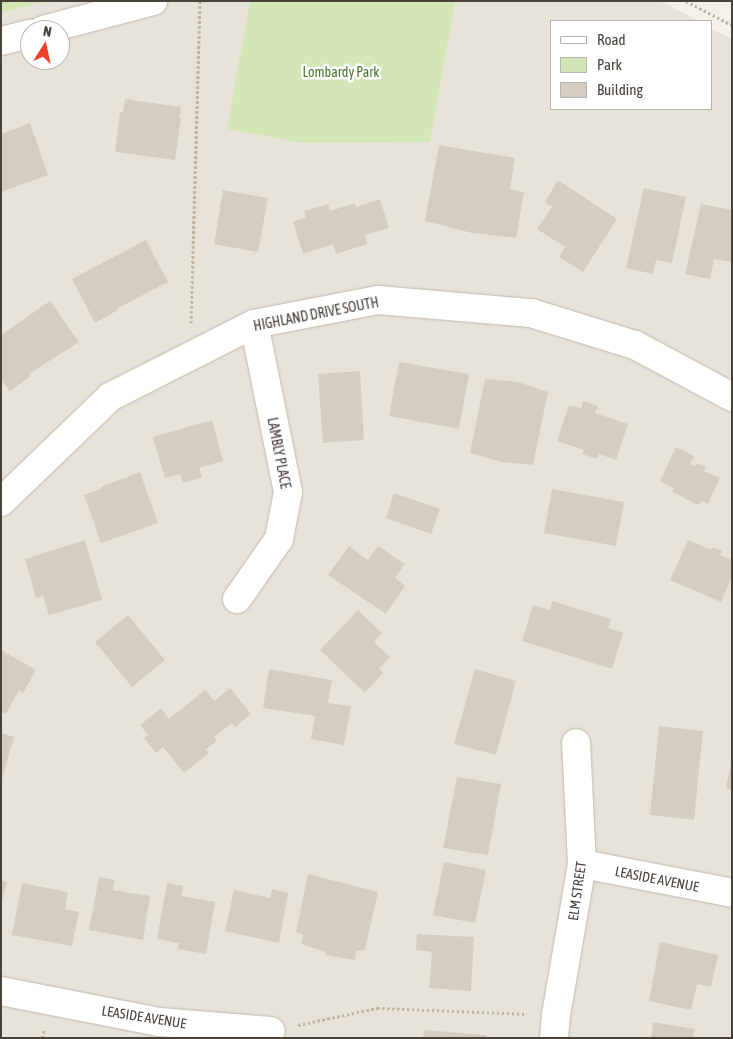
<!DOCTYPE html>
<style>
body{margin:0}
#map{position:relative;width:733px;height:1039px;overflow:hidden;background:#f4f1eb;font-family:"Asap Condensed",sans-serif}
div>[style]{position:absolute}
.residential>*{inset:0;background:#e8e3d9}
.green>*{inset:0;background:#d2e6b6}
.building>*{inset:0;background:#d5cdc1}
.path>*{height:3px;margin-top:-1.5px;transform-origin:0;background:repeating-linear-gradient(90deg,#c0b4a0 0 2.5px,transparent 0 5px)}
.roads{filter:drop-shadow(0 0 1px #bfb8ad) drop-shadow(0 0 1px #bfb8ad)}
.minor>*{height:28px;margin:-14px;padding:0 14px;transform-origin:14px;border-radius:14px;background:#fff}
span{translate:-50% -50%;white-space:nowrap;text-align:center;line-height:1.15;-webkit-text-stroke:5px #fff;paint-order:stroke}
.park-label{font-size:14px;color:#4c772f}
.street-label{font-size:14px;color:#484239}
.frame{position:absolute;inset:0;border:2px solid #484239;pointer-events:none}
.legend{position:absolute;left:550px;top:20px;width:162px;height:90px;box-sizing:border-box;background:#fff;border:1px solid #b6b3b0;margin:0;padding:6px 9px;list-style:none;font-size:15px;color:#484239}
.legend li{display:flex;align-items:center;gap:10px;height:25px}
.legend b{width:25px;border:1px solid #b6b3b0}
.north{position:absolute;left:20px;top:20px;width:50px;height:50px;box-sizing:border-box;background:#fff;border:1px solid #b6b3b0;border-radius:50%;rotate:10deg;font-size:14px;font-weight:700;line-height:20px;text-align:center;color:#484239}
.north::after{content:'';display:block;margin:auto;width:18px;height:22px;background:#ed4129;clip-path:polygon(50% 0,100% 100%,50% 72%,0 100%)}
</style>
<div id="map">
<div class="residential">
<div style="clip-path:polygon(evenodd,41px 1px,661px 1px,698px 21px,552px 21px,552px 109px,712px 109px,712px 29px,732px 39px,732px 1038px,1px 1038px,1px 12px,41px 1px,30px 30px,60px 30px,60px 60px,30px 60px,30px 30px)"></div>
</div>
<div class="green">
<div style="clip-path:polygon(1px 1px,44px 1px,1px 13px)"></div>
<div style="clip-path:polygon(250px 1px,455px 1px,430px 142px,303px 143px,227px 129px)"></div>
</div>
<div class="building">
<div style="clip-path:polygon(125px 99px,181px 107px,179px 118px,181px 118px,175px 160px,115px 152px,120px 112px,123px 113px)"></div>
<div style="clip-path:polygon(30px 123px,48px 175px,1px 192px,1px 134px)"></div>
<div style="clip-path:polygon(439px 145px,515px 158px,510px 189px,524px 192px,516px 238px,472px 233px,425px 221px)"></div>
<div style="clip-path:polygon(558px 180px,617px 219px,583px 272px,559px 257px,565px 247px,537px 229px,552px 207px,545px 202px)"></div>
<div style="clip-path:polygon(644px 188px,686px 197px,672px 263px,656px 260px,653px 274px,626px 268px)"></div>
<div style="clip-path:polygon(223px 190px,268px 198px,258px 252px,214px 244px)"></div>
<div style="clip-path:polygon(380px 199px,389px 228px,365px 235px,367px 244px,336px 254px,333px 244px,303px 254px,293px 222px,306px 217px,304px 211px,328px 204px,330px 211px,355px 203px,356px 207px)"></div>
<div style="clip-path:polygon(701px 204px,732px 210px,732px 262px,714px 259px,710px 279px,685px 274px)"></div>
<div style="clip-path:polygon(146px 240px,168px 282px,118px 308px,118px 310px,95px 323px,72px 279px)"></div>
<div style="clip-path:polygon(50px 301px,79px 342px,29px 374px,31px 376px,10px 391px,1px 380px,1px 335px)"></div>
<div style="clip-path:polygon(399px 362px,469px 374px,459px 429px,389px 416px)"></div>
<div style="clip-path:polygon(360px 371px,364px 440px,323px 443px,318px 374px)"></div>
<div style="clip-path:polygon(485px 379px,518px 382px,548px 392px,533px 465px,502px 462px,470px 453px)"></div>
<div style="clip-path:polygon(583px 401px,598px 406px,595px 413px,628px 424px,616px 460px,599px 454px,597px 459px,582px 454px,584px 450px,557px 441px,569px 405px,581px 408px)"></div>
<div style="clip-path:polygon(212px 420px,223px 461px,199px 468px,202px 477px,183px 483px,180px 474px,165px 478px,153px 437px)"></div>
<div style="clip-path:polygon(676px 447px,694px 456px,690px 464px,695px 466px,697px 463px,706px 467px,704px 471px,720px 478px,708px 504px,701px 501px,698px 505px,672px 492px,674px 488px,660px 481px)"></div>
<div style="clip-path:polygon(140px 472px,158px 523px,101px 543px,84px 495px,101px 489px,101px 487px)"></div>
<div style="clip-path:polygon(552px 489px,624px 502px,616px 546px,544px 533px)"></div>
<div style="clip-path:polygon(394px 493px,440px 509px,431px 534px,386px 518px)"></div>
<div style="clip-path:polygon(85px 540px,102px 600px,49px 615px,43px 596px,36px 598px,25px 559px)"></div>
<div style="clip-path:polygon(688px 540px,711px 550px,712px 547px,722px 551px,720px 555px,732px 560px,732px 577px,721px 602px,670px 580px)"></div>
<div style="clip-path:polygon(349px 546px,368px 560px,378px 546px,405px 564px,395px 578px,405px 586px,386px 614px,328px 575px)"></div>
<div style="clip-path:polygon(552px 601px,611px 619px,608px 628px,623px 633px,612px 669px,522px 641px,533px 605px,550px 610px)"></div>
<div style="clip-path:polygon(358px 610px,382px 633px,374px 642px,390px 657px,379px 669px,383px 673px,365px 693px,320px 650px)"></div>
<div style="clip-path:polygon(128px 615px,165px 660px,132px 687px,95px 642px)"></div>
<div style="clip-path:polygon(1px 650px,36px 670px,23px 693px,19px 690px,6px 714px,1px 712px)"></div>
<div style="clip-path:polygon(269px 669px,332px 680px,328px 703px,351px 706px,344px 745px,311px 739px,315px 716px,263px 708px)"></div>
<div style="clip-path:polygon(475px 669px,516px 681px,496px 755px,454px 744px)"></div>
<div style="clip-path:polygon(230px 688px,251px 714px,235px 727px,232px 723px,214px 737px,217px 741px,206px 749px,209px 753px,184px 773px,163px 747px,156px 753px,144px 738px,148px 735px,140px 725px,161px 708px,169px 719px,205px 690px,214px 701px)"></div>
<div style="clip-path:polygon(659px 726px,703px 731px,694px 820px,650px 815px)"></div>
<div style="clip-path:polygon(1px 733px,14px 737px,2px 779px,1px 779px)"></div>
<div style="clip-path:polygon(731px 763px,732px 764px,732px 790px,726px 788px)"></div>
<div style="clip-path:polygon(457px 777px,501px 784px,488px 855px,443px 848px)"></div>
<div style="clip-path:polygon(444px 862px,486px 870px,475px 923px,433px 915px)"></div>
<div style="clip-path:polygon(308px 874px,378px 892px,365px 950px,356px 951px,355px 960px,325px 955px,326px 952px,301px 944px,303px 935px,296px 932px)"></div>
<div style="clip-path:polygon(99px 877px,115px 880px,113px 890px,150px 896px,143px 940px,89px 930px)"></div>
<div style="clip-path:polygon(1px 880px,7px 882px,2px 901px,1px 901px)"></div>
<div style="clip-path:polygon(22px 883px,68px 892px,65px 909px,79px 912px,72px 946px,12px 935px)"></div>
<div style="clip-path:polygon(167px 883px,183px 886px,181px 896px,215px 902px,206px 954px,178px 949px,179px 943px,157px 939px)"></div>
<div style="clip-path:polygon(272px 889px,288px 893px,279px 943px,225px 931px,234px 890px,270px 898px)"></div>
<div style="clip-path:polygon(417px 934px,474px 937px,471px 991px,429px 988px,432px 952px,416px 950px)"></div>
<div style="clip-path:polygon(660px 942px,718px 955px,711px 987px,697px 984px,691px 1010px,649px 1001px)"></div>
<div style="clip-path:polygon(653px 1022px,695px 1029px,693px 1038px,651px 1038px)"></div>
<div style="clip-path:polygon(424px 1030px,486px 1035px,486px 1038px,423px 1038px)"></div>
</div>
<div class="path">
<div style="left:686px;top:1px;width:52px;rotate:27.6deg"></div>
<div style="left:191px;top:323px;width:322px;rotate:-88.4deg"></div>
<div style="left:298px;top:1025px;width:81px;rotate:-12.1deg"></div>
<div style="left:377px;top:1008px;width:150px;rotate:2.3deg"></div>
<div style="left:42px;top:1038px;width:9px;rotate:-77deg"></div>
</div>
<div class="roads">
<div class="minor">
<div style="left:43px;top:30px;width:114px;rotate:-14.8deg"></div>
<div style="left:1px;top:41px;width:30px;rotate:-14deg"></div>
<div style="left:1px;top:502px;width:151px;rotate:-43.9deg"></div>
<div style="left:110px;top:397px;width:161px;rotate:-26.9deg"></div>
<div style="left:254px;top:324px;width:126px;rotate:-11deg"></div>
<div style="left:378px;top:300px;width:154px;rotate:4.9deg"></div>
<div style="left:531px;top:313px;width:109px;rotate:17.1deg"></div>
<div style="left:635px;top:345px;width:110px;rotate:28.2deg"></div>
<div style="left:237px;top:599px;width:73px;rotate:-55deg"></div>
<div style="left:279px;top:539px;width:48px;rotate:-79.2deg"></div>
<div style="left:288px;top:492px;width:171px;rotate:-101.4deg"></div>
<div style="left:582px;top:864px;width:153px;rotate:10.9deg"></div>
<div style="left:1px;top:991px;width:161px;rotate:11.1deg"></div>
<div style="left:159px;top:1022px;width:112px;rotate:4.6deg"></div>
<div style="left:554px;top:1038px;width:23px;rotate:-85deg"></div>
<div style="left:556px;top:1015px;width:153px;rotate:-80.2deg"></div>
<div style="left:582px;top:864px;width:121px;rotate:-92.8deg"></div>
</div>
</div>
<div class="park-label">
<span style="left:341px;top:72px">Lombardy Park</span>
</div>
<div class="street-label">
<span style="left:316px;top:314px;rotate:-11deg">HIGHLAND DRIVE SOUTH</span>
<span style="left:279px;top:453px;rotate:79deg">LAMBLY PLACE</span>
<span style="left:657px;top:879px;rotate:11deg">LEASIDE AVENUE</span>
<span style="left:577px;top:891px;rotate:-82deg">ELM STREET</span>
<span style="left:144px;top:1017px;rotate:9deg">LEASIDE AVENUE</span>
</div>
<div class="frame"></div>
<ul class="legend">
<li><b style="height:6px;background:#fff"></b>Road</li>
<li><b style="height:14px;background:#d2e6b6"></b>Park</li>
<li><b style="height:14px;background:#d5cdc1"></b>Building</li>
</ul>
<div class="north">N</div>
</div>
